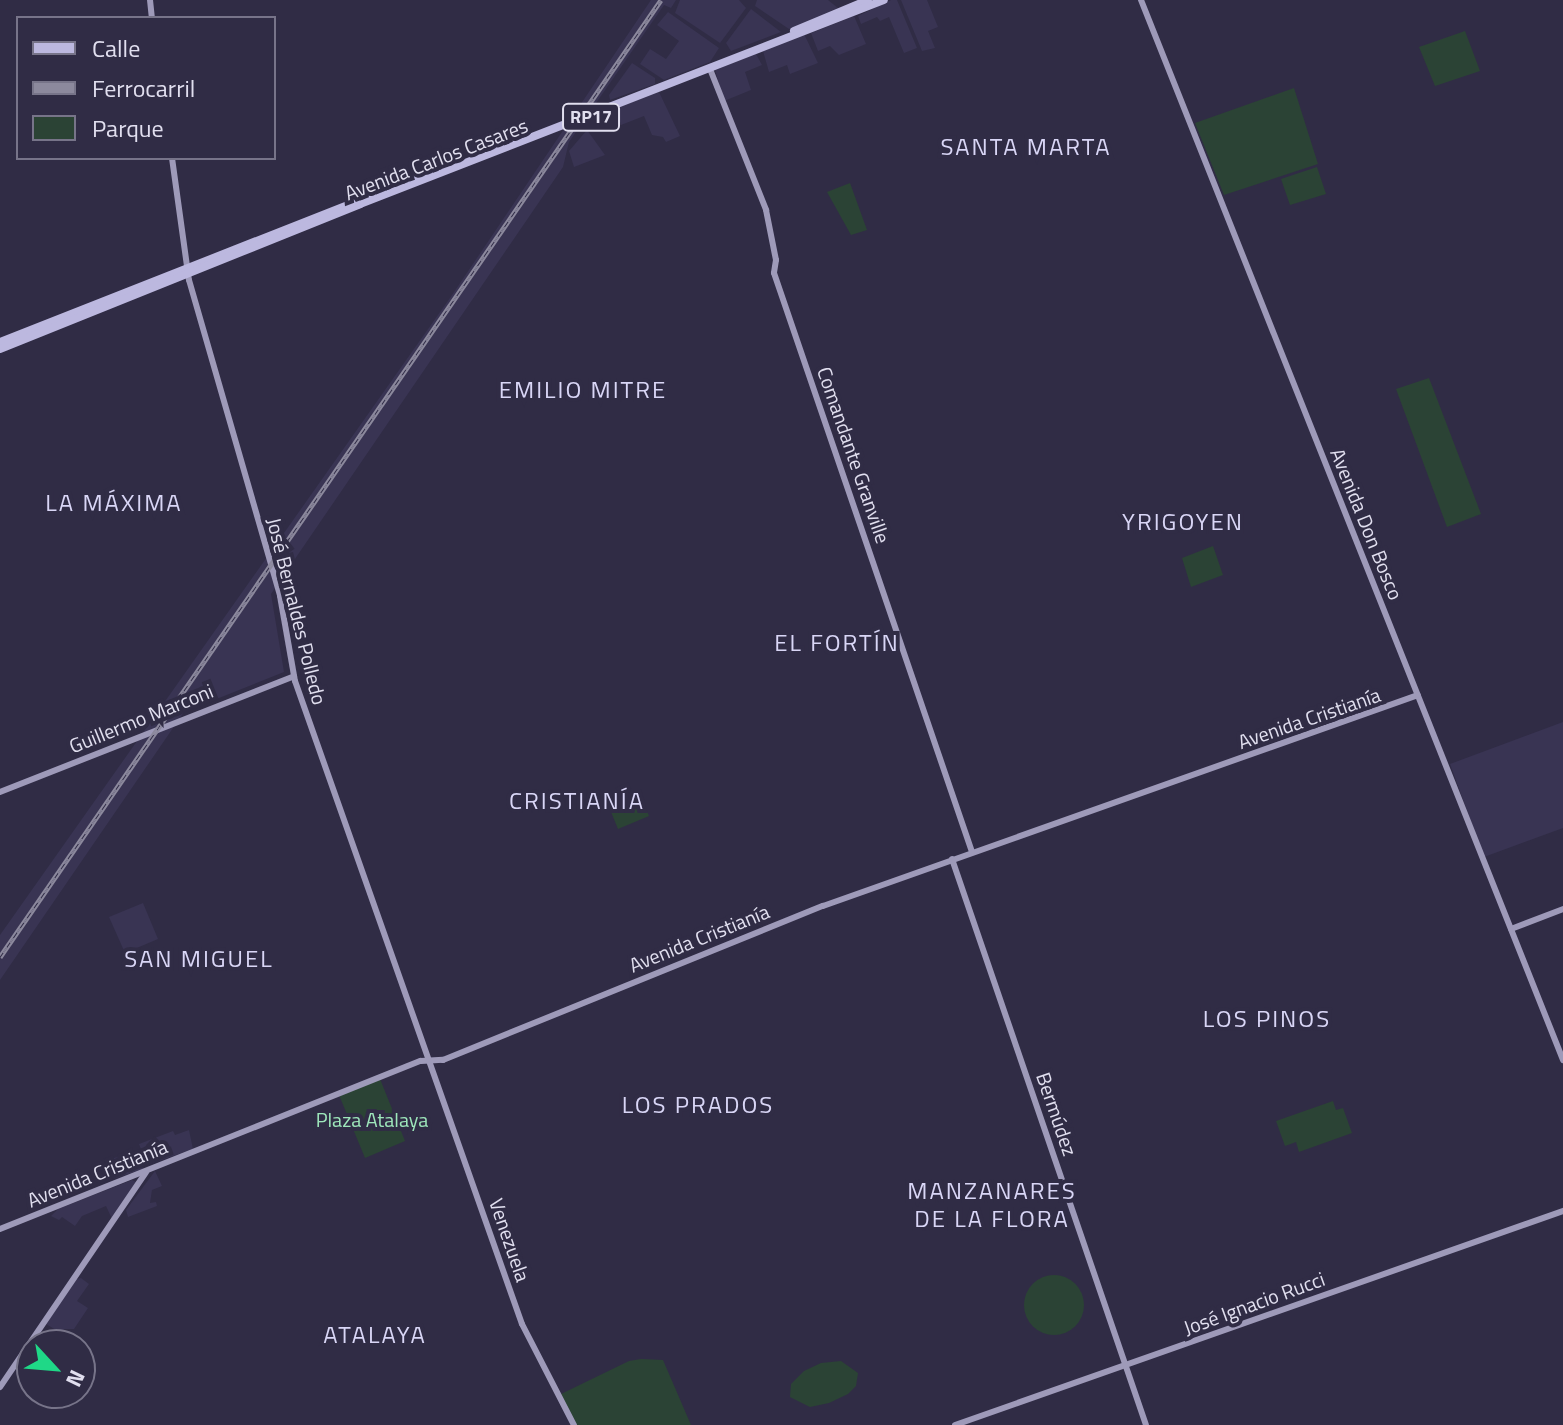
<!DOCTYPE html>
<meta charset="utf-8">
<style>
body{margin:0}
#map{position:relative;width:1563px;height:1425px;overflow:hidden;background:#302c45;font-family:"Titillium Web",sans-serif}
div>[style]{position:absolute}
.built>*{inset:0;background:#393453}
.green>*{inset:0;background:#2b4335}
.round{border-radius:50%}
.secondary>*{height:6px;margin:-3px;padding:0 3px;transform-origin:3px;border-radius:3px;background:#9e9ab9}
.primary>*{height:8px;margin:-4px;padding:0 4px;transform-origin:4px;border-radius:4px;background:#bcb8df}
.rail>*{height:5px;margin-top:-2.5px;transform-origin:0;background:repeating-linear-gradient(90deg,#302c45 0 6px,#8c899d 0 12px);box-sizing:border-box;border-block:2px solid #8c899d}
span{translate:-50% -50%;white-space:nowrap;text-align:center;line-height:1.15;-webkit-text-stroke:8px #302c45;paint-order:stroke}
.shield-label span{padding:2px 6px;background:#302c45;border:2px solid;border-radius:6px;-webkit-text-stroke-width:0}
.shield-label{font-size:18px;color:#e1dfef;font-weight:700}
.street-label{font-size:20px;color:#e1dfef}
.park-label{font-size:20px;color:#9ee7bb}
.quarter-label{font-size:24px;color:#d9d6f6;letter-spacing:2px}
.legend{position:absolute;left:16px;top:16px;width:260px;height:144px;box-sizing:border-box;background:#302c45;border:2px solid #777489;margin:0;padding:10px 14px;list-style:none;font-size:24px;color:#e1dfef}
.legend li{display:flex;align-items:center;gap:16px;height:40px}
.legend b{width:40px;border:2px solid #777489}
.north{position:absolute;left:16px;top:1329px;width:80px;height:80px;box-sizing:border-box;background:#302c45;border:2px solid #777489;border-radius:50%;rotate:116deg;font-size:22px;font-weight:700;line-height:32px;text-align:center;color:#e1dfef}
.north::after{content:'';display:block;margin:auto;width:28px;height:36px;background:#1fd887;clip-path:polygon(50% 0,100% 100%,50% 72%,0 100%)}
</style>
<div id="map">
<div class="built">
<div style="clip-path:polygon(651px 0,676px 0,671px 8px,664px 5px,569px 142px,563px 167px,271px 594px,284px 672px,184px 712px,0 980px,0 935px,450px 298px)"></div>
<div style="clip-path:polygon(680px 0,739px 0,746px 8px,720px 43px,675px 13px)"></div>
<div style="clip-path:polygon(757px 0,828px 0,838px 8px,789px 29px,755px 6px)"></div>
<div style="clip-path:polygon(891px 0,897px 0,917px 48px,904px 53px,889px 17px,880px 21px,877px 17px,861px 24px,858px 16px)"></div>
<div style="clip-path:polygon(901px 0,927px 0,938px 27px,928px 31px,935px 48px,922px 51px)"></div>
<div style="clip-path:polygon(751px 9px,781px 32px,731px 51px,726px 43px)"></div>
<div style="clip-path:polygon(668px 12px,719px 48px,710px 62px,664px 80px,640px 64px,650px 49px,666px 59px,679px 41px,657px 25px)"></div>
<div style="clip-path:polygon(854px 16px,866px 44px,839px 55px,830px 46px,818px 51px,811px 33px)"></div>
<div style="clip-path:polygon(804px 34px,818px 63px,790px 74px,787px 65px,769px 72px,763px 51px)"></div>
<div style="clip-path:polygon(756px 54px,762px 65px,745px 72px,751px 90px,724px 101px,715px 70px)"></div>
<div style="clip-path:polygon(632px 63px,655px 78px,655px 84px,610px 100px,609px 95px)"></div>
<div style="clip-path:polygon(659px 92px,680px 136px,666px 142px,663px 137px,652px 135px,644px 116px,621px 125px,616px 108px)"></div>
<div style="clip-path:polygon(587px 130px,605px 155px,574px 167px,569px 151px)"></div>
<div style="clip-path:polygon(1563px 722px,1563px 828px,1484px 857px,1450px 764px)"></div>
<div style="clip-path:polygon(143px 903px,158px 939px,125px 953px,109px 917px)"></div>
<div style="clip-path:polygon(189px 1130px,193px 1149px,147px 1165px,139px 1144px,173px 1131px,175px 1135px)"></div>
<div style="clip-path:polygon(138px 1152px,143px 1169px,101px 1183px,98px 1177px,109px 1172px,110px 1159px)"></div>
<div style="clip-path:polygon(155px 1171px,162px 1186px,152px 1190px,150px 1203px,156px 1202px,157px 1206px,128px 1217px,126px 1210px)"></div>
<div style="clip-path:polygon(132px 1180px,136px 1182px,112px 1219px,106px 1206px,82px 1216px,75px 1226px,62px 1217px,59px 1220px,51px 1216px,58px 1209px)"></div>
<div style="clip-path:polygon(81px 1278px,89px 1284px,77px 1301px,88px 1308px,74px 1329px,64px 1329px,61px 1333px,46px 1324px,76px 1279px)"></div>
</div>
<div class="green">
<div style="clip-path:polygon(1465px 31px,1480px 71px,1435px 86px,1419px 47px)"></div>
<div style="clip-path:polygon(1294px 88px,1318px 164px,1224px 195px,1195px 123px)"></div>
<div style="clip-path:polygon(1317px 167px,1326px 194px,1290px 205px,1281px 179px)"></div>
<div style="clip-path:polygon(850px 183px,867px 230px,851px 235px,827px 192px)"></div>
<div style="clip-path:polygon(1429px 378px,1481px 514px,1447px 527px,1396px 389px)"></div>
<div style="clip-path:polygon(1213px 546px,1223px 575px,1191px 587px,1182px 558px)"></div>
<div style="clip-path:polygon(640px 794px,649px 816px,618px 829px,609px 807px)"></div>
<div style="clip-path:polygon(380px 1079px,405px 1141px,365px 1158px,339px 1095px)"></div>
<div style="clip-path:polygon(1333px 1101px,1336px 1110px,1343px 1108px,1352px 1133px,1299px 1152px,1296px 1142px,1285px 1146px,1276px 1121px)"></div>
<div class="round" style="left:1024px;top:1275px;width:60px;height:60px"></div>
<div style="clip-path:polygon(641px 1359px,663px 1360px,691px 1425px,577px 1425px,561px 1394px,629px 1361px)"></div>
<div style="clip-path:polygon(841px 1361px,858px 1373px,856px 1386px,848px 1394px,829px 1403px,810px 1407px,790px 1397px,791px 1384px,804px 1371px,821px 1363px)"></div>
</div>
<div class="secondary">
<div style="left:150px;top:0;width:18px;rotate:84deg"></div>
<div style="left:1141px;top:0;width:1141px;rotate:68.29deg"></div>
<div style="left:710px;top:69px;width:152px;rotate:68.3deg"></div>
<div style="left:766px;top:210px;width:51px;rotate:78.7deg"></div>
<div style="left:776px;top:260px;width:13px;rotate:99deg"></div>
<div style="left:774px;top:273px;width:612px;rotate:71.12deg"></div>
<div style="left:172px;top:158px;width:123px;rotate:82.1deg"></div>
<div style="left:189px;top:280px;width:329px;rotate:73.9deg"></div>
<div style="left:280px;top:596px;width:86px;rotate:80deg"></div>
<div style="left:295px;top:681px;width:682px;rotate:70.56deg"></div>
<div style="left:522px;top:1324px;width:114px;rotate:62.8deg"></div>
<div style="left:0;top:792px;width:316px;rotate:-21.5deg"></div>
<div style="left:952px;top:859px;width:598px;rotate:71.08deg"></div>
<div style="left:1511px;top:929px;width:56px;rotate:-21deg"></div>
<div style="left:0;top:1229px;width:453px;rotate:-21.8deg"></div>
<div style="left:421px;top:1061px;width:22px;rotate:-3deg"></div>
<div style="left:443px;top:1060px;width:410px;rotate:-22.1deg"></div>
<div style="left:823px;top:906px;width:631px;rotate:-19.53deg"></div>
<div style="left:0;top:1387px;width:260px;rotate:-55.8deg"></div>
<div style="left:955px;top:1425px;width:645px;rotate:-19.39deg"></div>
</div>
<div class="primary">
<div style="left:794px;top:31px;width:80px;rotate:-22.7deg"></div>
<div style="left:0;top:342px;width:483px;rotate:-21.5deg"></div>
<div style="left:0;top:349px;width:388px;rotate:-21.9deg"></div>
<div style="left:360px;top:204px;width:562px;rotate:-21.27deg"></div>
</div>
<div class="rail">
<div style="left:0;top:957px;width:1163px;rotate:-55.37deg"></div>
</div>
<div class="shield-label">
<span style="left:591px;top:117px">RP17</span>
</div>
<div class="street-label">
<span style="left:436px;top:159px;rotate:-21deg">Avenida Carlos Casares</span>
<span style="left:854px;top:455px;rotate:71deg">Comandante Granville</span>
<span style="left:1367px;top:524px;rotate:68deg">Avenida Don Bosco</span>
<span style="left:297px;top:611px;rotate:76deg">José Bernaldes Polledo</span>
<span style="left:141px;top:718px;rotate:-22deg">Guillermo Marconi</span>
<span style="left:1309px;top:718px;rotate:-19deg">Avenida Cristianía</span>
<span style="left:699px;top:938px;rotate:-22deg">Avenida Cristianía</span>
<span style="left:1057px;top:1114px;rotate:71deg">Bermúdez</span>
<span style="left:97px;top:1173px;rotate:-22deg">Avenida Cristianía</span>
<span style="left:510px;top:1240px;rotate:71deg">Venezuela</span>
<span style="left:1254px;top:1303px;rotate:-20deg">José Ignacio Rucci</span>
</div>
<div class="park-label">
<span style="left:372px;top:1119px">Plaza Atalaya</span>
</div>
<div class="quarter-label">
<span style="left:1026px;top:147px">SANTA MARTA</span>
<span style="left:583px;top:390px">EMILIO MITRE</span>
<span style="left:114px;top:503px">LA MÁXIMA</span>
<span style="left:1183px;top:522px">YRIGOYEN</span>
<span style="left:837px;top:643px">EL FORTÍN</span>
<span style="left:577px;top:801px">CRISTIANÍA</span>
<span style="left:199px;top:959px">SAN MIGUEL</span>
<span style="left:1267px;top:1019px">LOS PINOS</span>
<span style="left:698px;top:1105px">LOS PRADOS</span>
<span style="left:992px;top:1205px">MANZANARES<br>DE LA FLORA</span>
<span style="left:375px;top:1335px">ATALAYA</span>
</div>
<ul class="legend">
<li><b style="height:10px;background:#bcb8df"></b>Calle</li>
<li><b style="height:10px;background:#8c899d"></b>Ferrocarril</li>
<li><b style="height:22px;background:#2b4335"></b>Parque</li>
</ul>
<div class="north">N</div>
</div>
